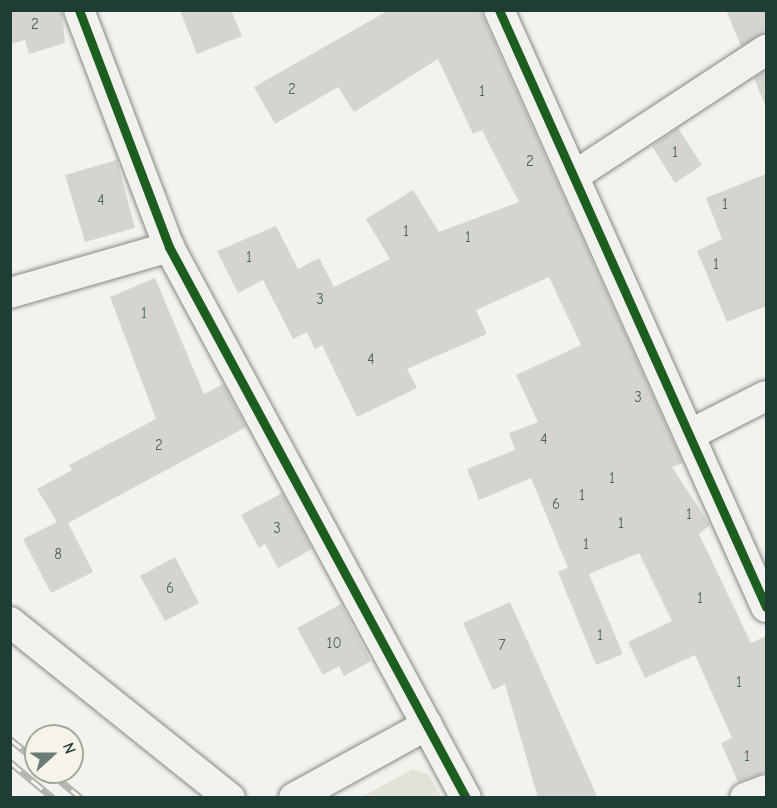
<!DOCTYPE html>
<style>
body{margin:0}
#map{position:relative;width:777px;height:808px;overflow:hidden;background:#f4f2ec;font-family:"Comic Neue",sans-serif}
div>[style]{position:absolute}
.green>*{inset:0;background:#e2e2d9}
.building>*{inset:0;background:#d5d5d0}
.roads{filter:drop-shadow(0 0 2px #848985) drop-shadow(0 0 2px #848985)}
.street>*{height:30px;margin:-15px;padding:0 15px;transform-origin:15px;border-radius:15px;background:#f2f1ed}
.rail>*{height:7px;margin-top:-3.5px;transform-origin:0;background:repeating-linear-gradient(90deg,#f7f3e8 0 14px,#b0b2ae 0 28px);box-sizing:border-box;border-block:2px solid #b0b2ae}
.cycleway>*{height:9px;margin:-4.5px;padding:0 4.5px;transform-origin:4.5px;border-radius:4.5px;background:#1b5e20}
span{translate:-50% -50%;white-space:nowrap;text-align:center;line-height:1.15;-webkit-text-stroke:5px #f7f3e8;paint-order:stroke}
.number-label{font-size:15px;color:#4c635b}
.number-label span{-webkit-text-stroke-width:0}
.frame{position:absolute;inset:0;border:12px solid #1f3d34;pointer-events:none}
.north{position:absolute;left:24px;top:724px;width:60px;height:60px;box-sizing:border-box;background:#f7f3e8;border:2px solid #a1aaa0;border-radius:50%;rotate:69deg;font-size:16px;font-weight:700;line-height:24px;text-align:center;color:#1f3d34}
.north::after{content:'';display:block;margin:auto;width:21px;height:27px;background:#6a7c74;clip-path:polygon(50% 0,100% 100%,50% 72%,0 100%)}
</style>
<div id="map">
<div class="green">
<div style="clip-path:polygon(413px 769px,429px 775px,441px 797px,362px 797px)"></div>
</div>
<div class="building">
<div style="clip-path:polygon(10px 10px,62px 10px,65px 43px,29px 54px,25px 40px,10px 44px)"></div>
<div style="clip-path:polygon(180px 10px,231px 10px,242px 36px,197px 54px)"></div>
<div style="clip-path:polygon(389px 10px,480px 10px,483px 17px,683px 463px,672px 467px,710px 525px,699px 534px,751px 643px,766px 636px,766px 772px,738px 782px,721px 743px,732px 738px,695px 655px,645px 678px,628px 642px,672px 621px,639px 553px,589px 574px,623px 654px,596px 665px,558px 572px,568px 568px,531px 478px,479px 500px,467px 469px,515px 450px,509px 433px,538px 422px,516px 375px,581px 345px,549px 277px,476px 310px,487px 334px,407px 369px,417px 388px,357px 417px,322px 345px,315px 349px,307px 332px,293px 339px,263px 280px,238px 293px,217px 251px,276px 226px,298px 269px,319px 258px,334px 287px,390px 259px,366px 219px,413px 190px,439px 232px,519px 202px,482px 130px,473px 134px,438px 59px,354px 112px,338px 87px,275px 124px,254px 87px)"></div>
<div style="clip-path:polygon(726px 10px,766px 10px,766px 33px,741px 46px)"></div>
<div style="clip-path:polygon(766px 70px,766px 107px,754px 78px)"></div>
<div style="clip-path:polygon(678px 128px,702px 165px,675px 183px,652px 146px)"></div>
<div style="clip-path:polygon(117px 160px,135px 228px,85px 242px,65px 175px)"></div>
<div style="clip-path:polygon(766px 174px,766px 306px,727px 322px,697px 251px,722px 239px,706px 198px)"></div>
<div style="clip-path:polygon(155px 278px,204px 394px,223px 384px,246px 427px,68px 523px,93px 572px,51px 593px,23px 539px,57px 522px,37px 489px,72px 470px,69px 465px,156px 419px,110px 297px)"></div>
<div style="clip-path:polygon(282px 493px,312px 549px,278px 568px,265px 544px,259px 548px,241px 515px)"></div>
<div style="clip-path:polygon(175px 557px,199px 603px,165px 621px,140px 576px)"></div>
<div style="clip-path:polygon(510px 602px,598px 798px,538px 798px,505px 684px,493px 690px,463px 623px)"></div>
<div style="clip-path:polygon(341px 604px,371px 661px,344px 676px,339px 666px,323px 675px,297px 628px)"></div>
</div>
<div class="roads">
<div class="street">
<div style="left:79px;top:10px;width:254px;rotate:69.2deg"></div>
<div style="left:169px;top:247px;width:626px;rotate:61.67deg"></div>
<div style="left:499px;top:10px;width:654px;rotate:65.9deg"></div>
<div style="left:574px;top:176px;width:230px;rotate:-33.3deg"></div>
<div style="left:10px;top:293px;width:166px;rotate:-16.1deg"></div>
<div style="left:691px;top:434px;width:84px;rotate:-26.9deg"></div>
<div style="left:10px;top:622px;width:282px;rotate:38.7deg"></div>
<div style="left:294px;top:798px;width:152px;rotate:-28.8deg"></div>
<div style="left:745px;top:798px;width:22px;rotate:-21deg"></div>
</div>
</div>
<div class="rail">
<div style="left:10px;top:739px;width:33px;rotate:39deg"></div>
<div style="left:10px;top:762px;width:56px;rotate:39.9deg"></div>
<div style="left:50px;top:772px;width:40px;rotate:40deg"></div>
</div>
<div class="cycleway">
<div style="left:79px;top:10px;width:254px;rotate:69.2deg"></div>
<div style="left:169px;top:247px;width:626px;rotate:61.67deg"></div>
<div style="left:499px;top:10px;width:654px;rotate:65.9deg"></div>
</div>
<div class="number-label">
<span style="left:35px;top:25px">2</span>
<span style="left:292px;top:90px">2</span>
<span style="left:482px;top:92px">1</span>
<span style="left:675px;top:153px">1</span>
<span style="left:530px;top:162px">2</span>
<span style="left:101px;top:201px">4</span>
<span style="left:725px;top:205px">1</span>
<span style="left:406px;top:232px">1</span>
<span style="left:468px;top:238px">1</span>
<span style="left:249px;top:258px">1</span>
<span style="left:716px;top:265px">1</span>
<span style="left:320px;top:300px">3</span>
<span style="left:144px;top:314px">1</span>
<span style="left:371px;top:360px">4</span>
<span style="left:638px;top:398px">3</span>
<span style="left:544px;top:440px">4</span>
<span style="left:159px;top:446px">2</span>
<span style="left:612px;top:479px">1</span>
<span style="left:582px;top:496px">1</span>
<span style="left:556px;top:505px">6</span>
<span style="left:689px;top:515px">1</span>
<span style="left:621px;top:524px">1</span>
<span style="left:277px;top:529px">3</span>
<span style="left:586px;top:545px">1</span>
<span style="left:58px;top:555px">8</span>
<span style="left:170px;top:589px">6</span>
<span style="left:700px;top:599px">1</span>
<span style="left:600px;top:636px">1</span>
<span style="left:334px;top:644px">10</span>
<span style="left:502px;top:646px">7</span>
<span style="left:739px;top:683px">1</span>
<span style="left:747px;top:757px">1</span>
</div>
<div class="frame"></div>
<div class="north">N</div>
</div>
